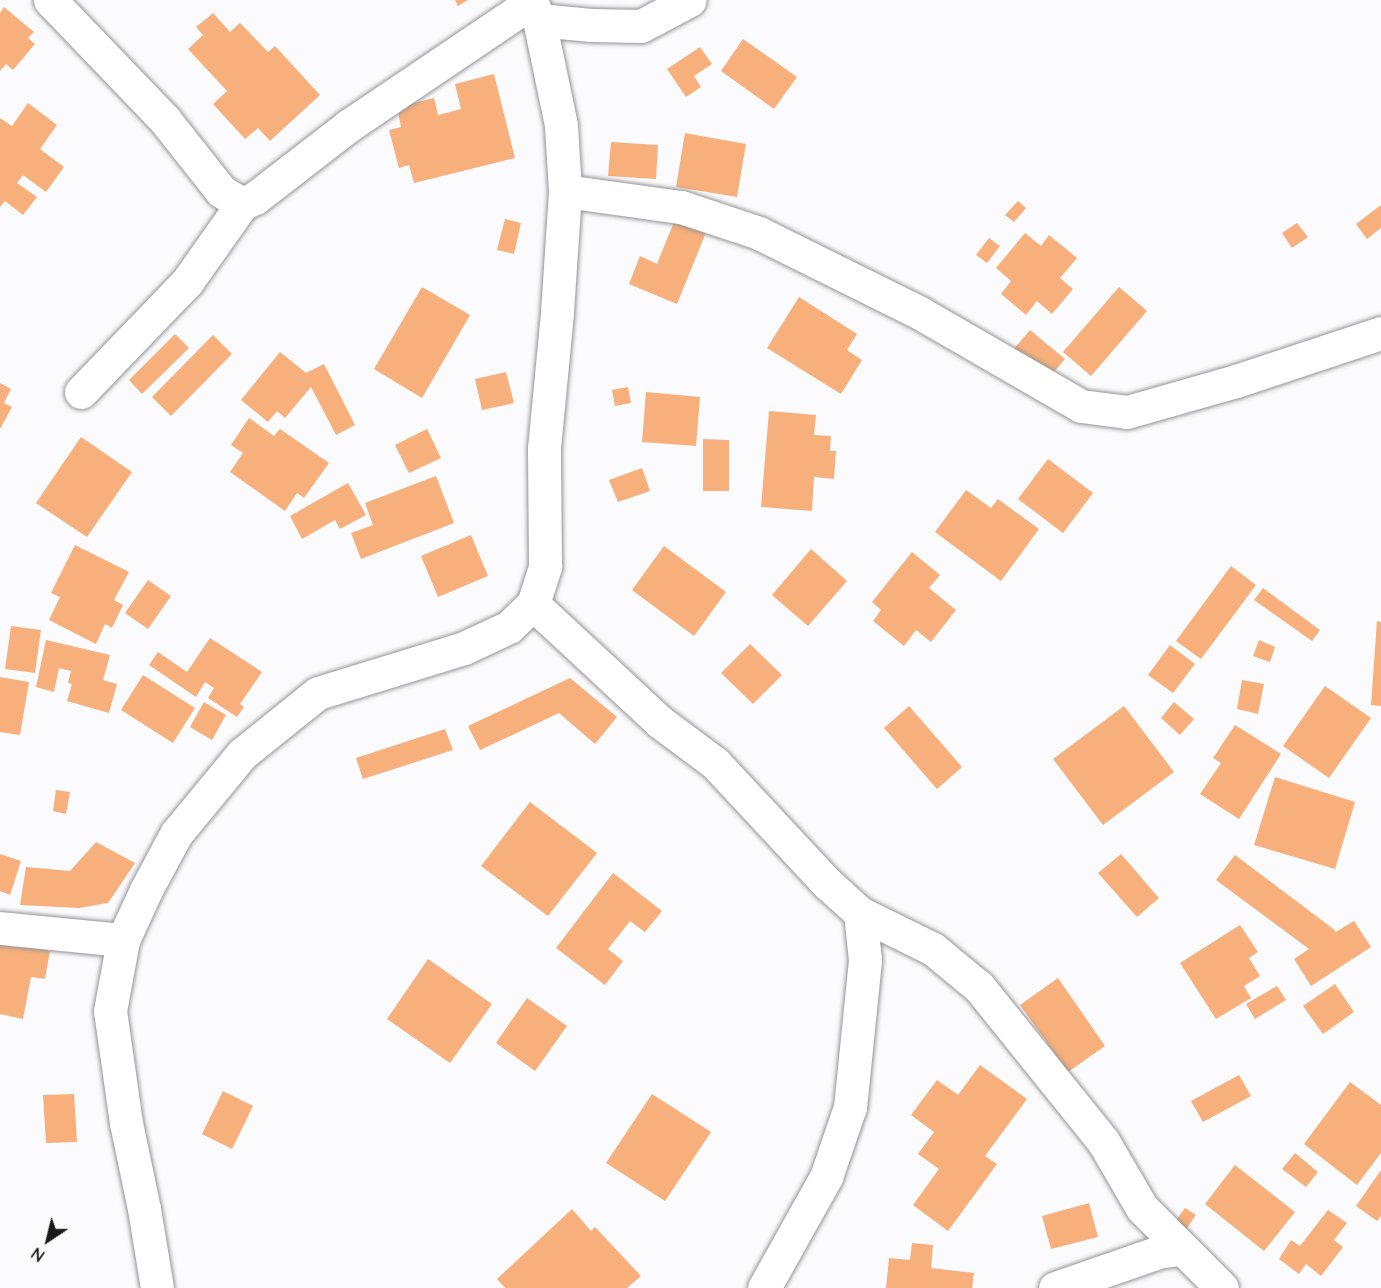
<!DOCTYPE html>
<style>
body{margin:0}
#map{position:relative;width:1381px;height:1288px;overflow:hidden;background:#fbfbfe;font-family:Quicksand,sans-serif}
div>[style]{position:absolute}
.building>*{inset:0;background:#f7af7b}
.roads{filter:drop-shadow(0 0 2px #949497) drop-shadow(0 0 2px #949497)}
.minor>*{height:33px;margin:-16.5px;padding:0 16.5px;transform-origin:16.5px;border-radius:16.5px;background:#fff}
span{translate:-50% -50%;white-space:nowrap;text-align:center;line-height:1.15;-webkit-text-stroke:4.5px #fff;paint-order:stroke}
.north{position:absolute;left:18px;top:1210px;width:60px;height:60px;-webkit-text-stroke:4px #fff;paint-order:stroke;rotate:215deg;font-size:16px;font-weight:700;line-height:24px;text-align:center;color:#1a1a1b}
.north::after{content:'';display:block;margin:auto;width:21px;height:27px;background:#1a1a1b;clip-path:polygon(50% 0,100% 100%,50% 72%,0 100%)}
</style>
<div id="map">
<div class="building">
<div style="clip-path:polygon(455px 0,468px 0,458px 6px)"></div>
<div style="clip-path:polygon(4px 7px,34px 32px,28px 38px,35px 44px,13px 70px,6px 64px,0 71px,0 13px)"></div>
<div style="clip-path:polygon(213px 13px,230px 32px,240px 23px,268px 52px,275px 46px,320px 95px,270px 141px,258px 128px,245px 139px,213px 104px,227px 91px,188px 49px,203px 35px,196px 27px)"></div>
<div style="clip-path:polygon(743px 39px,797px 77px,774px 109px,721px 71px)"></div>
<div style="clip-path:polygon(700px 47px,712px 64px,694px 76px,701px 87px,686px 97px,667px 69px)"></div>
<div style="clip-path:polygon(494px 74px,515px 158px,414px 183px,409px 165px,399px 168px,389px 130px,401px 127px,397px 107px,434px 98px,438px 115px,461px 109px,455px 84px)"></div>
<div style="clip-path:polygon(28px 103px,57px 125px,40px 149px,64px 167px,46px 192px,23px 175px,17px 183px,37px 197px,23px 215px,5px 201px,0 207px,0 118px,12px 126px)"></div>
<div style="clip-path:polygon(685px 133px,746px 144px,737px 197px,676px 187px)"></div>
<div style="clip-path:polygon(611px 142px,658px 145px,656px 179px,608px 176px)"></div>
<div style="clip-path:polygon(1018px 201px,1026px 208px,1014px 222px,1005px 215px)"></div>
<div style="clip-path:polygon(1381px 205px,1381px 228px,1367px 239px,1356px 224px)"></div>
<div style="clip-path:polygon(676px 217px,707px 230px,677px 304px,629px 284px,640px 256px,657px 264px)"></div>
<div style="clip-path:polygon(505px 219px,521px 223px,514px 254px,497px 250px)"></div>
<div style="clip-path:polygon(1297px 223px,1308px 237px,1292px 248px,1282px 233px)"></div>
<div style="clip-path:polygon(1025px 233px,1041px 246px,1049px 235px,1077px 258px,1060px 278px,1073px 289px,1052px 314px,1037px 301px,1026px 315px,1001px 294px,1011px 281px,996px 268px)"></div>
<div style="clip-path:polygon(989px 238px,1000px 246px,987px 263px,976px 255px)"></div>
<div style="clip-path:polygon(422px 287px,470px 315px,422px 398px,374px 369px)"></div>
<div style="clip-path:polygon(1119px 287px,1147px 311px,1091px 376px,1063px 352px)"></div>
<div style="clip-path:polygon(799px 297px,857px 334px,847px 350px,862px 360px,841px 394px,767px 348px)"></div>
<div style="clip-path:polygon(1030px 330px,1065px 359px,1048px 379px,1013px 350px)"></div>
<div style="clip-path:polygon(175px 334px,189px 348px,142px 394px,129px 380px)"></div>
<div style="clip-path:polygon(213px 335px,232px 354px,171px 416px,152px 397px)"></div>
<div style="clip-path:polygon(280px 352px,306px 373px,324px 364px,355px 425px,336px 435px,311px 387px,285px 418px,277px 411px,268px 422px,241px 400px)"></div>
<div style="clip-path:polygon(506px 372px,514px 403px,482px 410px,475px 379px)"></div>
<div style="clip-path:polygon(0 383px,11px 389px,4px 403px,12px 407px,0 429px)"></div>
<div style="clip-path:polygon(628px 387px,631px 403px,615px 406px,612px 390px)"></div>
<div style="clip-path:polygon(646px 392px,700px 397px,696px 446px,642px 442px)"></div>
<div style="clip-path:polygon(769px 411px,816px 415px,814px 435px,831px 436px,830px 451px,836px 451px,834px 479px,814px 477px,812px 511px,761px 507px)"></div>
<div style="clip-path:polygon(249px 418px,274px 436px,280px 429px,329px 463px,304px 498px,297px 493px,285px 511px,230px 472px,243px 453px,231px 445px)"></div>
<div style="clip-path:polygon(427px 429px,441px 458px,409px 473px,395px 445px)"></div>
<div style="clip-path:polygon(81px 437px,132px 472px,87px 537px,36px 503px)"></div>
<div style="clip-path:polygon(703px 439px,729px 440px,729px 491px,703px 491px)"></div>
<div style="clip-path:polygon(1048px 459px,1093px 493px,1063px 533px,1018px 499px)"></div>
<div style="clip-path:polygon(642px 468px,650px 491px,618px 502px,609px 480px)"></div>
<div style="clip-path:polygon(436px 476px,454px 523px,361px 559px,351px 533px,373px 525px,365px 503px)"></div>
<div style="clip-path:polygon(348px 483px,366px 515px,340px 529px,335px 520px,302px 539px,290px 516px)"></div>
<div style="clip-path:polygon(966px 490px,991px 508px,998px 499px,1039px 529px,1001px 581px,935px 532px)"></div>
<div style="clip-path:polygon(471px 535px,488px 576px,438px 597px,421px 556px)"></div>
<div style="clip-path:polygon(75px 545px,129px 572px,114px 600px,123px 605px,112px 628px,105px 624px,96px 644px,49px 620px,60px 597px,51px 593px)"></div>
<div style="clip-path:polygon(664px 546px,726px 592px,694px 636px,632px 590px)"></div>
<div style="clip-path:polygon(811px 549px,847px 581px,808px 626px,772px 595px)"></div>
<div style="clip-path:polygon(912px 552px,940px 575px,929px 588px,956px 610px,931px 642px,916px 630px,904px 646px,873px 621px,881px 610px,872px 602px)"></div>
<div style="clip-path:polygon(1231px 566px,1256px 585px,1201px 659px,1176px 641px)"></div>
<div style="clip-path:polygon(148px 580px,171px 596px,148px 629px,125px 613px)"></div>
<div style="clip-path:polygon(1263px 588px,1320px 630px,1312px 641px,1254px 600px)"></div>
<div style="clip-path:polygon(1377px 621px,1381px 622px,1381px 706px,1371px 705px)"></div>
<div style="clip-path:polygon(11px 626px,41px 630px,35px 673px,5px 669px)"></div>
<div style="clip-path:polygon(210px 638px,262px 672px,240px 704px,244px 707px,237px 717px,208px 698px,214px 688px,205px 682px,196px 697px,149px 665px,158px 652px,187px 672px)"></div>
<div style="clip-path:polygon(46px 640px,110px 655px,103px 680px,117px 684px,109px 713px,67px 701px,72px 684px,68px 683px,71px 671px,59px 668px,54px 692px,36px 687px)"></div>
<div style="clip-path:polygon(1259px 640px,1275px 647px,1270px 662px,1253px 656px)"></div>
<div style="clip-path:polygon(750px 644px,782px 675px,753px 704px,721px 673px)"></div>
<div style="clip-path:polygon(1170px 645px,1195px 664px,1173px 693px,1148px 675px)"></div>
<div style="clip-path:polygon(143px 675px,195px 708px,173px 743px,121px 710px)"></div>
<div style="clip-path:polygon(0 677px,29px 682px,20px 735px,0 732px)"></div>
<div style="clip-path:polygon(570px 678px,617px 717px,595px 744px,559px 713px,480px 750px,468px 726px)"></div>
<div style="clip-path:polygon(1242px 680px,1264px 684px,1258px 714px,1237px 709px)"></div>
<div style="clip-path:polygon(1325px 686px,1371px 718px,1329px 778px,1283px 746px)"></div>
<div style="clip-path:polygon(204px 702px,226px 715px,212px 740px,190px 727px)"></div>
<div style="clip-path:polygon(1174px 702px,1194px 719px,1180px 735px,1161px 718px)"></div>
<div style="clip-path:polygon(909px 706px,962px 767px,937px 789px,884px 728px)"></div>
<div style="clip-path:polygon(1124px 706px,1174px 772px,1103px 825px,1053px 759px)"></div>
<div style="clip-path:polygon(1235px 725px,1281px 754px,1239px 819px,1200px 794px,1221px 763px,1213px 758px)"></div>
<div style="clip-path:polygon(445px 729px,453px 750px,363px 779px,356px 758px)"></div>
<div style="clip-path:polygon(1275px 777px,1355px 802px,1335px 869px,1254px 845px)"></div>
<div style="clip-path:polygon(56px 790px,70px 792px,66px 814px,53px 811px)"></div>
<div style="clip-path:polygon(530px 802px,597px 853px,548px 916px,481px 866px)"></div>
<div style="clip-path:polygon(96px 842px,135px 863px,108px 903px,79px 908px,20px 905px,26px 867px,70px 871px)"></div>
<div style="clip-path:polygon(0 854px,21px 861px,10px 895px,0 891px)"></div>
<div style="clip-path:polygon(1121px 854px,1159px 898px,1137px 917px,1098px 873px)"></div>
<div style="clip-path:polygon(1235px 855px,1336px 931px,1334px 933px,1354px 921px,1371px 947px,1311px 986px,1294px 959px,1309px 949px,1216px 880px)"></div>
<div style="clip-path:polygon(613px 873px,662px 911px,645px 932px,630px 921px,608px 949px,623px 961px,605px 985px,556px 948px)"></div>
<div style="clip-path:polygon(1240px 925px,1258px 952px,1249px 958px,1260px 976px,1244px 986px,1251px 998px,1216px 1019px,1180px 963px)"></div>
<div style="clip-path:polygon(0 941px,50px 951px,45px 979px,31px 977px,23px 1019px,0 1014px)"></div>
<div style="clip-path:polygon(428px 959px,492px 1004px,450px 1063px,387px 1019px)"></div>
<div style="clip-path:polygon(1058px 978px,1105px 1046px,1068px 1072px,1020px 1005px)"></div>
<div style="clip-path:polygon(1335px 984px,1354px 1012px,1323px 1034px,1303px 1006px)"></div>
<div style="clip-path:polygon(1277px 986px,1286px 1000px,1255px 1019px,1246px 1004px)"></div>
<div style="clip-path:polygon(527px 998px,567px 1026px,535px 1071px,496px 1043px)"></div>
<div style="clip-path:polygon(980px 1065px,1027px 1099px,985px 1156px,997px 1164px,948px 1231px,913px 1205px,939px 1169px,918px 1154px,934px 1132px,911px 1115px,937px 1080px,958px 1095px)"></div>
<div style="clip-path:polygon(1239px 1075px,1251px 1096px,1203px 1122px,1191px 1101px)"></div>
<div style="clip-path:polygon(1350px 1082px,1381px 1105px,1381px 1153px,1357px 1185px,1304px 1144px)"></div>
<div style="clip-path:polygon(223px 1091px,253px 1106px,232px 1149px,202px 1134px)"></div>
<div style="clip-path:polygon(74px 1094px,77px 1142px,46px 1143px,43px 1095px)"></div>
<div style="clip-path:polygon(652px 1094px,711px 1132px,665px 1201px,606px 1163px)"></div>
<div style="clip-path:polygon(1295px 1153px,1318px 1172px,1306px 1187px,1282px 1169px)"></div>
<div style="clip-path:polygon(1235px 1165px,1295px 1212px,1264px 1251px,1205px 1204px)"></div>
<div style="clip-path:polygon(1381px 1170px,1381px 1216px,1377px 1221px,1356px 1206px)"></div>
<div style="clip-path:polygon(1089px 1203px,1098px 1237px,1051px 1249px,1042px 1216px)"></div>
<div style="clip-path:polygon(1185px 1208px,1196px 1215px,1185px 1231px,1174px 1223px)"></div>
<div style="clip-path:polygon(572px 1209px,591px 1231px,595px 1227px,641px 1276px,627px 1288px,505px 1288px,497px 1279px)"></div>
<div style="clip-path:polygon(1328px 1210px,1347px 1223px,1334px 1240px,1343px 1247px,1321px 1276px,1306px 1264px,1299px 1274px,1279px 1259px,1291px 1240px,1300px 1246px)"></div>
<div style="clip-path:polygon(912px 1243px,933px 1245px,931px 1268px,974px 1273px,972px 1288px,886px 1288px,889px 1258px,910px 1260px)"></div>
</div>
<div class="roads">
<div class="minor">
<div style="left:50px;top:0;width:166px;rotate:46.2deg"></div>
<div style="left:165px;top:120px;width:90px;rotate:51.7deg"></div>
<div style="left:221px;top:191px;width:25px;rotate:32deg"></div>
<div style="left:539px;top:20px;width:52px;rotate:5.5deg"></div>
<div style="left:591px;top:25px;width:50px;rotate:1.1deg"></div>
<div style="left:641px;top:26px;width:55px;rotate:-28deg"></div>
<div style="left:565px;top:191px;width:117px;rotate:7.9deg"></div>
<div style="left:681px;top:207px;width:82px;rotate:18.4deg"></div>
<div style="left:759px;top:233px;width:180px;rotate:26.4deg"></div>
<div style="left:920px;top:313px;width:186px;rotate:30deg"></div>
<div style="left:1081px;top:406px;width:46px;rotate:7.4deg"></div>
<div style="left:1127px;top:412px;width:113px;rotate:-15.9deg"></div>
<div style="left:1236px;top:381px;width:153px;rotate:-18.3deg"></div>
<div style="left:81px;top:392px;width:153px;rotate:-46.1deg"></div>
<div style="left:187px;top:282px;width:95px;rotate:-54.8deg"></div>
<div style="left:242px;top:204px;width:14px;rotate:-25deg"></div>
<div style="left:255px;top:198px;width:118px;rotate:-37.7deg"></div>
<div style="left:348px;top:126px;width:222px;rotate:-34deg"></div>
<div style="left:533px;top:604px;width:173px;rotate:42.9deg"></div>
<div style="left:660px;top:722px;width:69px;rotate:36.7deg"></div>
<div style="left:715px;top:763px;width:166px;rotate:47deg"></div>
<div style="left:828px;top:884px;width:43px;rotate:42.2deg"></div>
<div style="left:860px;top:913px;width:47px;rotate:83.9deg"></div>
<div style="left:865px;top:960px;width:148px;rotate:95.8deg"></div>
<div style="left:850px;top:1107px;width:74px;rotate:108.9deg"></div>
<div style="left:826px;top:1177px;width:127px;rotate:119.2deg"></div>
<div style="left:860px;top:913px;width:81px;rotate:26.3deg"></div>
<div style="left:933px;top:949px;width:60px;rotate:39.6deg"></div>
<div style="left:979px;top:987px;width:198px;rotate:51.2deg"></div>
<div style="left:1103px;top:1141px;width:78px;rotate:59.8deg"></div>
<div style="left:1142px;top:1208px;width:113px;rotate:45deg"></div>
<div style="left:0;top:928px;width:124px;rotate:5.6deg"></div>
<div style="left:157px;top:1288px;width:80px;rotate:-99.3deg"></div>
<div style="left:144px;top:1209px;width:88px;rotate:-101.8deg"></div>
<div style="left:126px;top:1123px;width:113px;rotate:-98.1deg"></div>
<div style="left:110px;top:1011px;width:72px;rotate:-79.6deg"></div>
<div style="left:123px;top:940px;width:55px;rotate:-65.3deg"></div>
<div style="left:146px;top:890px;width:64px;rotate:-61.8deg"></div>
<div style="left:176px;top:834px;width:104px;rotate:-50.5deg"></div>
<div style="left:242px;top:754px;width:97px;rotate:-38.8deg"></div>
<div style="left:318px;top:693px;width:153px;rotate:-17.1deg"></div>
<div style="left:464px;top:648px;width:50px;rotate:-25deg"></div>
<div style="left:509px;top:627px;width:33px;rotate:-44deg"></div>
<div style="left:533px;top:604px;width:40px;rotate:-72deg"></div>
<div style="left:545px;top:566px;width:118px;rotate:-90.5deg"></div>
<div style="left:544px;top:448px;width:137px;rotate:-84.5deg"></div>
<div style="left:557px;top:312px;width:121px;rotate:-86.2deg"></div>
<div style="left:565px;top:191px;width:66px;rotate:-93.5deg"></div>
<div style="left:561px;top:125px;width:107px;rotate:-101.8deg"></div>
<div style="left:539px;top:20px;width:22px;rotate:-112deg"></div>
<div style="left:1055px;top:1288px;width:113px;rotate:-19.1deg"></div>
<div style="left:1162px;top:1251px;width:18px;rotate:-6deg"></div>
</div>
</div>
<div class="north">N</div>
</div>
